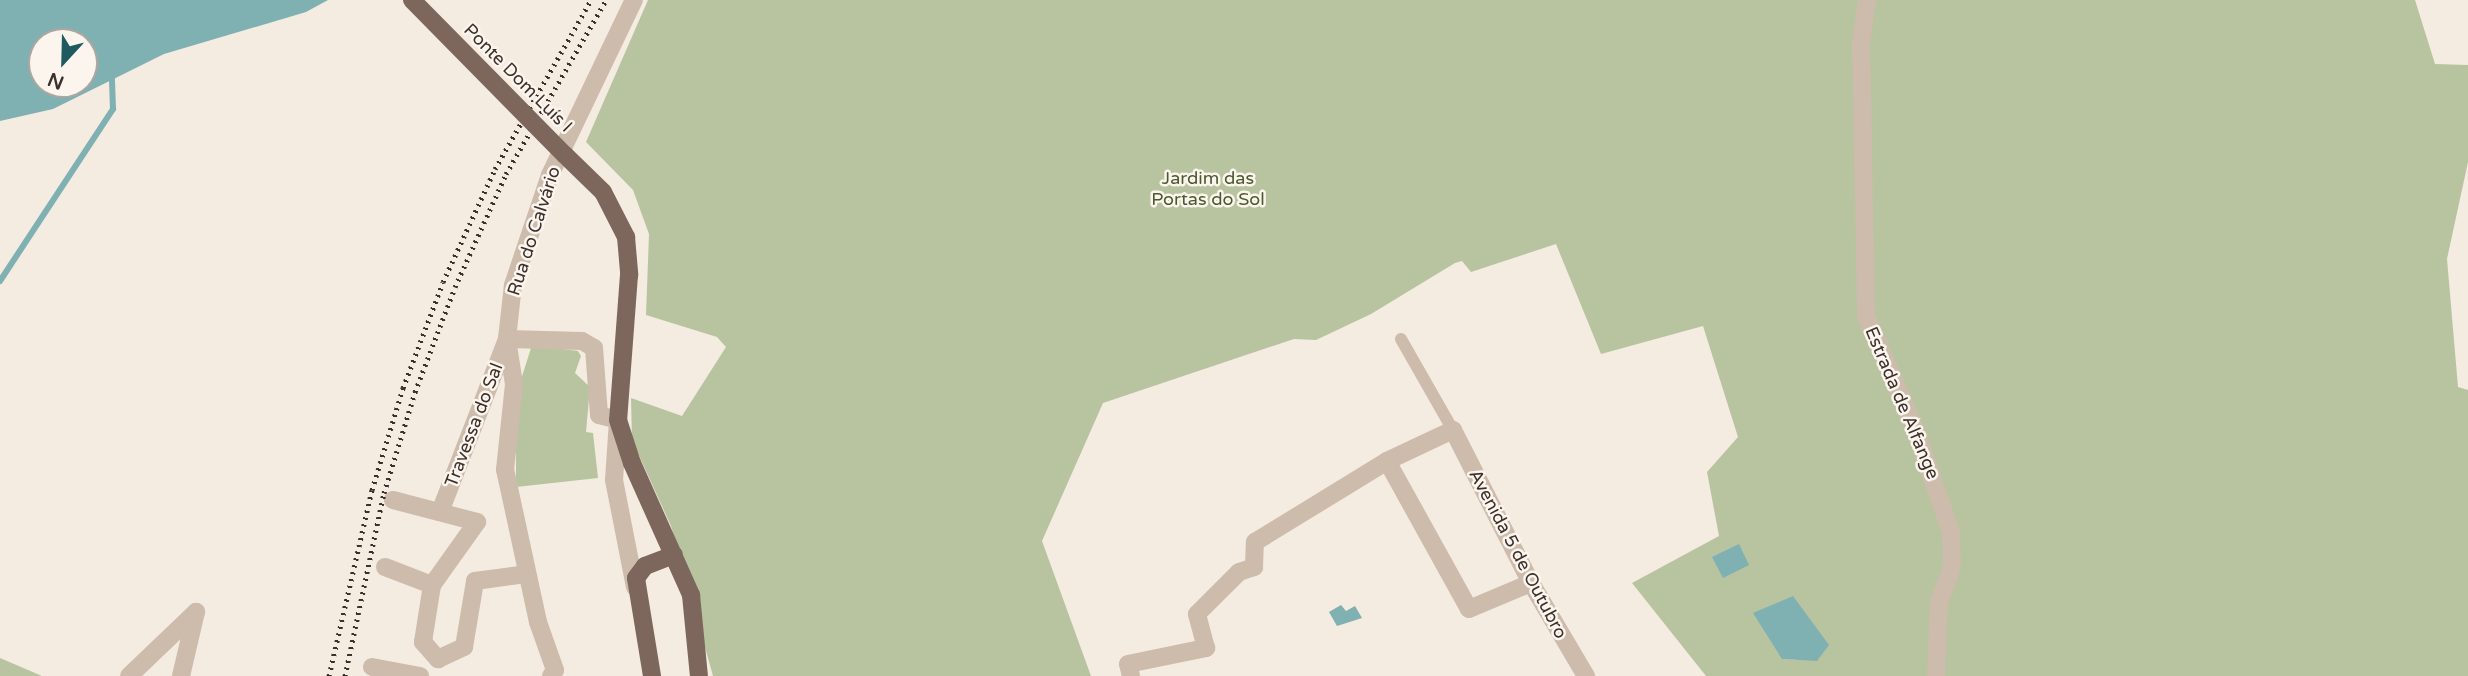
<!DOCTYPE html>
<meta charset="utf-8">
<style>
body{margin:0}
#map{position:relative;width:2468px;height:676px;overflow:hidden;background:#f4ebe1;font-family:"Varela Round",sans-serif}
div>[style]{position:absolute}
.green>*{inset:0;background:#b8c4a0}
.water>*{inset:0;background:#7fb0b2}
.stream>*{height:6px;margin:-3px;padding:0 3px;transform-origin:3px;border-radius:3px;background:#7fb0b2}
.service>*{height:12px;margin:-6px;padding:0 6px;transform-origin:6px;border-radius:6px;background:#cdbbac}
.pedestrian>*{height:18px;margin:-9px;padding:0 9px;transform-origin:9px;border-radius:9px;background:#cdbbac}
.minor>*{height:18px;margin:-9px;padding:0 9px;transform-origin:9px;border-radius:9px;background:#cdbbac}
.primary>*{height:18px;margin:-9px;padding:0 9px;transform-origin:9px;border-radius:9px;background:#7d675c}
.rail>*{height:5px;margin-top:-2.5px;transform-origin:0;background:repeating-linear-gradient(90deg,#3b302b 0 2px,transparent 0 7px)}
.primary-bridge>*{height:18px;margin:-9px;padding:0 9px;transform-origin:9px;border-radius:9px;background:#7d675c}
span{translate:-50% -50%;white-space:nowrap;text-align:center;line-height:1.15;-webkit-text-stroke:5px #fbf5ee;paint-order:stroke}
.street-label{font-size:18px;color:#3b302b}
.park-label{font-size:18px;color:#4a5a2e}
.north{position:absolute;left:28px;top:28px;width:70px;height:70px;box-sizing:border-box;background:#fbf5ee;border:2px solid #aea6a0;border-radius:50%;rotate:202deg;font-size:19px;font-weight:700;line-height:28px;text-align:center;color:#3b302b}
.north::after{content:'';display:block;margin:auto;width:24px;height:32px;background:#1f5a5e;clip-path:polygon(50% 0,100% 100%,50% 72%,0 100%)}
</style>
<div id="map">
<div class="green">
<div style="clip-path:polygon(evenodd,648px 0,2415px 0,2435px 64px,2468px 65px,2468px 162px,2447px 259px,2458px 387px,2468px 390px,2468px 676px,1706px 676px,1632px 583px,1719px 536px,1707px 472px,1738px 437px,1703px 326px,1601px 354px,1556px 244px,1471px 272px,1462px 261px,1455px 263px,1371px 314px,1316px 340px,1294px 339px,1103px 403px,1042px 541px,1091px 676px,713px 676px,671px 526px,632px 440px,631px 398px,682px 416px,726px 347px,717px 337px,646px 315px,649px 234px,633px 190px,586px 142px,648px 0,1829px 644px,1804px 660px,1782px 659px,1829px 644px)"></div>
<div style="clip-path:polygon(532px 345px,578px 351px,581px 356px,575px 373px,590px 387px,586px 432px,593px 433px,598px 478px,516px 487px,516px 395px)"></div>
<div style="clip-path:polygon(0 658px,42px 676px,0 676px)"></div>
</div>
<div class="water">
<div style="clip-path:polygon(evenodd,0 0,328px 0,306px 12px,164px 54px,53px 109px,0 121px,0 0,42px 42px,84px 42px,84px 84px,42px 84px,42px 42px)"></div>
<div style="clip-path:polygon(1739px 544px,1749px 565px,1723px 578px,1712px 557px)"></div>
<div style="clip-path:polygon(1793px 596px,1829px 645px,1817px 661px,1782px 659px,1753px 613px)"></div>
<div style="clip-path:polygon(1341px 605px,1346px 611px,1355px 606px,1362px 618px,1337px 626px,1329px 612px)"></div>
</div>
<div class="stream">
<div style="left:0;top:281px;width:206px;rotate:-56.7deg"></div>
<div style="left:113px;top:109px;width:37px;rotate:-92deg"></div>
</div>
<div class="service">
<div style="left:1401px;top:339px;width:105px;rotate:60.3deg"></div>
</div>
<div class="pedestrian">
<div style="left:1131px;top:676px;width:12px;rotate:-104deg"></div>
<div style="left:1128px;top:664px;width:80px;rotate:-11.6deg"></div>
<div style="left:1206px;top:648px;width:35px;rotate:-105deg"></div>
<div style="left:1197px;top:614px;width:59px;rotate:-45deg"></div>
<div style="left:1239px;top:572px;width:16px;rotate:-18deg"></div>
<div style="left:1254px;top:567px;width:25px;rotate:-88deg"></div>
</div>
<div class="minor">
<div style="left:1867px;top:0;width:44px;rotate:97.8deg"></div>
<div style="left:1861px;top:44px;width:272px;rotate:88.9deg"></div>
<div style="left:1866px;top:316px;width:129px;rotate:66.6deg"></div>
<div style="left:1917px;top:434px;width:105px;rotate:71deg"></div>
<div style="left:1951px;top:533px;width:34px;rotate:88deg"></div>
<div style="left:1952px;top:567px;width:37px;rotate:110deg"></div>
<div style="left:1939px;top:602px;width:74px;rotate:92.3deg"></div>
<div style="left:1387px;top:461px;width:169px;rotate:61deg"></div>
<div style="left:1469px;top:609px;width:67px;rotate:-22.8deg"></div>
<div style="left:393px;top:500px;width:87px;rotate:14.7deg"></div>
<div style="left:477px;top:522px;width:77px;rotate:125.5deg"></div>
<div style="left:432px;top:585px;width:58px;rotate:99deg"></div>
<div style="left:423px;top:642px;width:23px;rotate:49deg"></div>
<div style="left:440px;top:512px;width:186px;rotate:-68.8deg"></div>
<div style="left:507px;top:339px;width:75px;rotate:1.5deg"></div>
<div style="left:582px;top:341px;width:14px;rotate:30deg"></div>
<div style="left:594px;top:348px;width:67px;rotate:85.7deg"></div>
<div style="left:599px;top:415px;width:20px;rotate:15deg"></div>
<div style="left:618px;top:420px;width:60px;rotate:93.8deg"></div>
<div style="left:614px;top:480px;width:109px;rotate:78.9deg"></div>
<div style="left:1255px;top:542px;width:155px;rotate:-31.5deg"></div>
<div style="left:1387px;top:461px;width:73px;rotate:-25.2deg"></div>
<div style="left:1453px;top:430px;width:172px;rotate:63deg"></div>
<div style="left:1531px;top:583px;width:108px;rotate:59.4deg"></div>
<div style="left:385px;top:567px;width:50px;rotate:21deg"></div>
<div style="left:438px;top:659px;width:29px;rotate:-25deg"></div>
<div style="left:464px;top:647px;width:67px;rotate:-80.5deg"></div>
<div style="left:475px;top:581px;width:52px;rotate:-7.7deg"></div>
<div style="left:372px;top:667px;width:49px;rotate:10.6deg"></div>
<div style="left:129px;top:676px;width:93px;rotate:-43.7deg"></div>
<div style="left:196px;top:612px;width:66px;rotate:103.2deg"></div>
<div style="left:551px;top:676px;width:7px;rotate:-56deg"></div>
<div style="left:555px;top:670px;width:51px;rotate:-109.5deg"></div>
<div style="left:538px;top:622px;width:156px;rotate:-102.2deg"></div>
<div style="left:505px;top:470px;width:86px;rotate:-84deg"></div>
<div style="left:514px;top:384px;width:46px;rotate:-98.8deg"></div>
<div style="left:507px;top:339px;width:54px;rotate:-83.7deg"></div>
<div style="left:513px;top:285px;width:116px;rotate:-71.4deg"></div>
<div style="left:550px;top:175px;width:194px;rotate:-64.4deg"></div>
</div>
<div class="primary">
<div style="left:565px;top:155px;width:53px;rotate:44.2deg"></div>
<div style="left:603px;top:192px;width:51px;rotate:62.9deg"></div>
<div style="left:626px;top:237px;width:38px;rotate:85deg"></div>
<div style="left:629px;top:275px;width:145px;rotate:94.3deg"></div>
<div style="left:618px;top:420px;width:45px;rotate:72deg"></div>
<div style="left:632px;top:463px;width:145px;rotate:65.9deg"></div>
<div style="left:691px;top:595px;width:81px;rotate:84.4deg"></div>
<div style="left:652px;top:676px;width:99px;rotate:-99.3deg"></div>
<div style="left:636px;top:578px;width:15px;rotate:-53deg"></div>
<div style="left:645px;top:566px;width:31px;rotate:-21deg"></div>
</div>
<div class="rail">
<div style="left:329px;top:676px;width:191px;rotate:-77deg"></div>
<div style="left:372px;top:490px;width:107px;rotate:-73.1deg"></div>
<div style="left:403px;top:388px;width:113px;rotate:-69.3deg"></div>
<div style="left:443px;top:282px;width:124px;rotate:-65.3deg"></div>
<div style="left:495px;top:169px;width:194px;rotate:-60.4deg"></div>
<div style="left:345px;top:676px;width:187px;rotate:-78deg"></div>
<div style="left:384px;top:493px;width:106px;rotate:-72.9deg"></div>
<div style="left:415px;top:392px;width:112px;rotate:-69.1deg"></div>
<div style="left:455px;top:287px;width:124px;rotate:-65.7deg"></div>
<div style="left:506px;top:174px;width:201px;rotate:-60.1deg"></div>
</div>
<div class="primary-bridge">
<div style="left:412px;top:0;width:218px;rotate:45.4deg"></div>
</div>
<div class="street-label">
<span style="left:518px;top:78px;rotate:45deg">Ponte Dom Luís I</span>
<span style="left:534px;top:231px;rotate:-72deg">Rua do Calvário</span>
<span style="left:1902px;top:403px;rotate:67deg">Estrada de Alfange</span>
<span style="left:474px;top:425px;rotate:-69deg">Travessa do Sal</span>
<span style="left:1518px;top:554px;rotate:62deg">Avenida 5 de Outubro</span>
</div>
<div class="park-label">
<span style="left:1208px;top:189px">Jardim das<br>Portas do Sol</span>
</div>
<div class="north">N</div>
</div>
